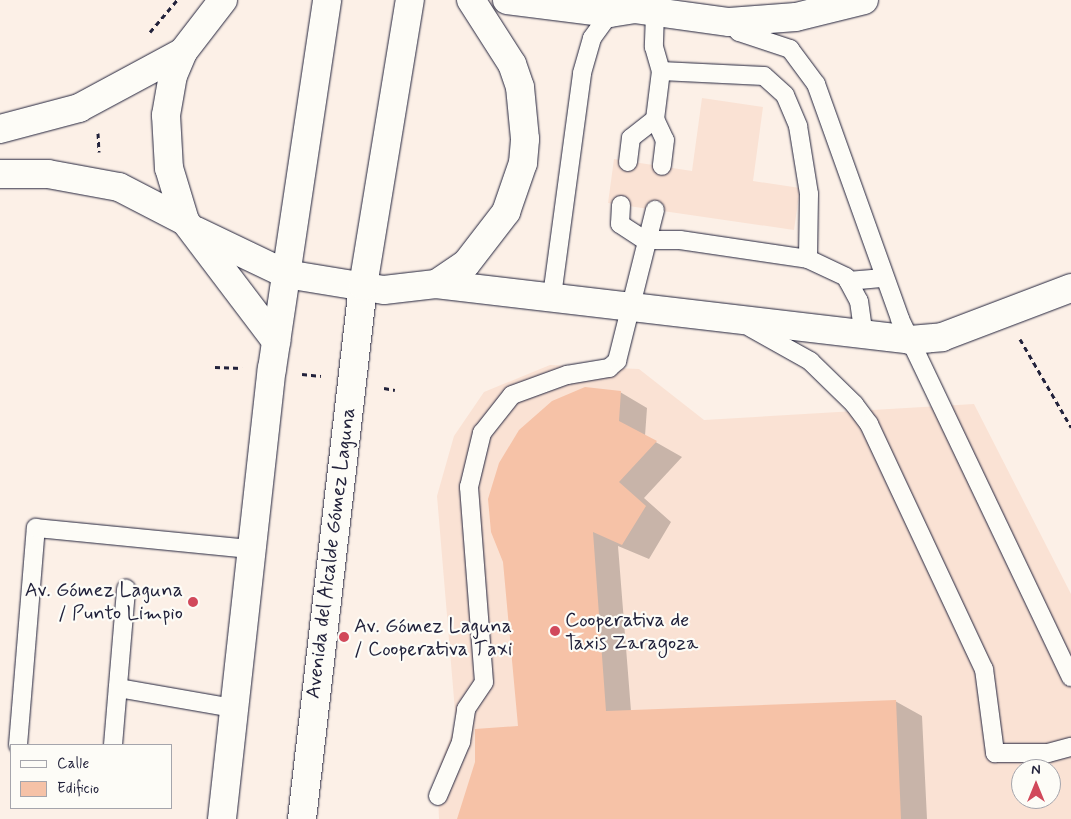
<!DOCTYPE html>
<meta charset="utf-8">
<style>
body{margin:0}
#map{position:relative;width:1071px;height:819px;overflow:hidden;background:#fcf0e7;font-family:Mynerve,sans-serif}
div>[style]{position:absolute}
.built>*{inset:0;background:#fae2d4}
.shadow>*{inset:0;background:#0003}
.building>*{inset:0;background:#f6c2a7}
.path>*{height:3px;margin-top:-1.5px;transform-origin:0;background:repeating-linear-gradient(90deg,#22223b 0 5px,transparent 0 9px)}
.roads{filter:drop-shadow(0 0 1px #22223b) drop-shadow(0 0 1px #22223b)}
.service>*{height:18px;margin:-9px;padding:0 9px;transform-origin:9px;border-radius:9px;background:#fdfcf7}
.tertiary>*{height:28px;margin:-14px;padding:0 14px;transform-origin:14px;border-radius:14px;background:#fdfcf7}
.secondary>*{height:28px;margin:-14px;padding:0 14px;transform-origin:14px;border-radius:14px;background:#fdfcf7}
.primary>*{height:28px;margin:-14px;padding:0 14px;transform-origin:14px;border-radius:14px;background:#fdfcf7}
.dots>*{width:14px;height:14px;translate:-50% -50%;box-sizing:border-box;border:2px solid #fdfcf7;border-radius:50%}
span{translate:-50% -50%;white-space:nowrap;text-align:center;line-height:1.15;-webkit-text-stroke:4.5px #fdfcf7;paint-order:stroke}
.street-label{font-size:20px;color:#22223b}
.poi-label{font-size:20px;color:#22223b}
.right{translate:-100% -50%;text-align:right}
.left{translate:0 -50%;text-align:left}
.legend{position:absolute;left:10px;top:744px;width:162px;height:65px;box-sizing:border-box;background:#fdfcf7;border:1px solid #a5a5ac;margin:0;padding:6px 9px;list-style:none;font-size:15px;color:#22223b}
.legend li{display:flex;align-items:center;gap:10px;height:25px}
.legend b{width:25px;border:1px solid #a5a5ac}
.north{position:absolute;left:1011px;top:759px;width:50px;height:50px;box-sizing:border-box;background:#fdfcf7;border:1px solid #a5a5ac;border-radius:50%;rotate:0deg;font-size:14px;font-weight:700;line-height:20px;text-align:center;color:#22223b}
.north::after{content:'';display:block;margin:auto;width:18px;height:22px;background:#d1495b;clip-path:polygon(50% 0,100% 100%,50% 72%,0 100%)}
</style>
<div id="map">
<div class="built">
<div style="clip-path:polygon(702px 98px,763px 107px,753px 181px,800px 188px,794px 230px,608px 203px,614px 159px,692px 171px)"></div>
<div style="clip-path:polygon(evenodd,550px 365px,639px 369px,704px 420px,974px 404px,1071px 594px,1071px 819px,439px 819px,437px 773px,456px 723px,437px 496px,454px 436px,484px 392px,550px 365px,1021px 769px,1051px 769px,1051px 799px,1021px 799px,1021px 769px)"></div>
</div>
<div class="shadow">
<div style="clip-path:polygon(620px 392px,647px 408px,645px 436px,682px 457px,644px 498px,671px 522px,649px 559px,618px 546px,631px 711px,895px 701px,922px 716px,927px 819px,459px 819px,519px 727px,505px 562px)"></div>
</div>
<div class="building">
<div style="clip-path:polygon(585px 387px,621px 391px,619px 421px,657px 441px,619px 482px,646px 506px,622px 545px,593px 532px,606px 711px,896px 700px,901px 819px,457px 819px,475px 762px,475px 729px,518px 726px,503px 562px,491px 532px,488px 499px,499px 463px,519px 430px,552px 401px)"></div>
</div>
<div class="path">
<div style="left:150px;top:32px;width:42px;rotate:-49.8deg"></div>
<div style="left:98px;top:133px;width:19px;rotate:87deg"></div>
<div style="left:1020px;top:339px;width:102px;rotate:59.9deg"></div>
<div style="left:215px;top:367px;width:27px;rotate:2deg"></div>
<div style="left:302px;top:374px;width:19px;rotate:6deg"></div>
<div style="left:384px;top:388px;width:11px;rotate:10deg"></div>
</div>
<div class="roads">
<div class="service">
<div style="left:655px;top:13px;width:34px;rotate:92deg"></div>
<div style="left:654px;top:47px;width:25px;rotate:74deg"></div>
<div style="left:661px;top:71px;width:48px;rotate:97.1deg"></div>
<div style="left:655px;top:119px;width:23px;rotate:65deg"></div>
<div style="left:665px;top:140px;width:26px;rotate:97deg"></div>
<div style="left:729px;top:22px;width:14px;rotate:45deg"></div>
<div style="left:739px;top:32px;width:54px;rotate:18.4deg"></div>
<div style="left:790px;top:49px;width:44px;rotate:53.4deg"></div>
<div style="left:816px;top:84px;width:250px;rotate:70.3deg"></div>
<div style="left:900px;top:319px;width:397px;rotate:64.5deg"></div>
<div style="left:661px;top:71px;width:103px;rotate:2.8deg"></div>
<div style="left:764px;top:76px;width:28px;rotate:42deg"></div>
<div style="left:785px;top:95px;width:34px;rotate:67deg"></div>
<div style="left:798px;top:126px;width:69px;rotate:80.8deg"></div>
<div style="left:809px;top:194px;width:65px;rotate:90.9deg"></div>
<div style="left:628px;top:162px;width:24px;rotate:-83deg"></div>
<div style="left:631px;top:138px;width:31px;rotate:-38deg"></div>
<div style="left:621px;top:205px;width:19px;rotate:93deg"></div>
<div style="left:620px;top:224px;width:30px;rotate:33deg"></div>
<div style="left:645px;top:240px;width:35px"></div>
<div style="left:680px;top:240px;width:129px;rotate:8.4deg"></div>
<div style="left:808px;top:259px;width:42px;rotate:25.3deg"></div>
<div style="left:846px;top:277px;width:27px;rotate:62deg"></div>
<div style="left:859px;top:301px;width:34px;rotate:82deg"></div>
<div style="left:848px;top:281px;width:36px;rotate:-5deg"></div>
<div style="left:552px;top:296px;width:225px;rotate:-82.3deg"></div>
<div style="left:582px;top:73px;width:36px;rotate:-74deg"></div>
<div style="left:592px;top:38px;width:31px;rotate:-54deg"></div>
<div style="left:751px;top:328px;width:68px;rotate:29.2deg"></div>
<div style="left:810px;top:361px;width:62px;rotate:44.3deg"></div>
<div style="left:854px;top:404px;width:25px;rotate:53deg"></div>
<div style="left:869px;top:424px;width:271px;rotate:64.9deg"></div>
<div style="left:984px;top:669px;width:85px;rotate:82.5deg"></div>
<div style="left:995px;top:753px;width:53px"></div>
<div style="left:1048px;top:753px;width:24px;rotate:-15deg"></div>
<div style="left:118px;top:688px;width:117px;rotate:9.9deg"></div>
<div style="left:18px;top:745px;width:218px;rotate:-85.3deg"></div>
<div style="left:36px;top:528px;width:216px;rotate:5.6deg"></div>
<div style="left:113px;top:745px;width:157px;rotate:-85.2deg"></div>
<div style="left:438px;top:796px;width:59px;rotate:-66.9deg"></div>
<div style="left:461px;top:742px;width:33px;rotate:-81deg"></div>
<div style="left:466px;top:709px;width:32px;rotate:-56deg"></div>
<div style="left:484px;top:682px;width:196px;rotate:-94.4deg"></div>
<div style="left:469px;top:487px;width:56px;rotate:-76.5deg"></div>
<div style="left:482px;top:433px;width:48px;rotate:-51.7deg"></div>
<div style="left:512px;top:395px;width:59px;rotate:-20deg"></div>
<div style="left:567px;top:375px;width:43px;rotate:-9.5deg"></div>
<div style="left:609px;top:368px;width:11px;rotate:-41deg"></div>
<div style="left:617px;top:361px;width:156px;rotate:-75.9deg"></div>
</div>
<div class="tertiary">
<div style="left:507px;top:0;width:104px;rotate:7.2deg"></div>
<div style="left:610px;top:13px;width:24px;rotate:-9deg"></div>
<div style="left:634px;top:9px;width:96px;rotate:7.8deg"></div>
<div style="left:729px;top:22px;width:67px;rotate:-4.3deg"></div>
<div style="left:796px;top:17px;width:70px;rotate:-14deg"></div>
<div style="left:436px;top:284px;width:477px;rotate:6.7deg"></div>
<div style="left:910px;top:340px;width:32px;rotate:-5deg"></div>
<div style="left:942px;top:337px;width:138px;rotate:-20.8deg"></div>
</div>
<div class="secondary">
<div style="left:223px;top:0;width:66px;rotate:127.6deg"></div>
<div style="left:183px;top:52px;width:25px;rotate:113deg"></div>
<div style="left:173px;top:75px;width:41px;rotate:99.9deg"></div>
<div style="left:166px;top:115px;width:53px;rotate:86.8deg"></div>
<div style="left:169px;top:168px;width:55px;rotate:73.2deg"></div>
<div style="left:185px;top:221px;width:151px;rotate:52.8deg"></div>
<div style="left:0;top:129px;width:82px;rotate:-14.9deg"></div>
<div style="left:79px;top:108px;width:118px;rotate:-28.3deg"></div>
<div style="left:0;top:174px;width:48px"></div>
<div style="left:48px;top:174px;width:72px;rotate:10.4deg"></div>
<div style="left:119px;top:187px;width:74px;rotate:27.3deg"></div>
<div style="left:196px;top:231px;width:100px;rotate:25.5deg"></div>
<div style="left:286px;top:274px;width:99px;rotate:9.3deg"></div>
<div style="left:384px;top:290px;width:52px;rotate:-6.6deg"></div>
<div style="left:436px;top:284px;width:36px;rotate:-34deg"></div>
<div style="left:466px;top:264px;width:66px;rotate:-52.4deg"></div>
<div style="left:506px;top:212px;width:52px;rotate:-70.9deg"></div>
<div style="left:523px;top:163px;width:24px;rotate:-85deg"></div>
<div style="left:525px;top:139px;width:52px;rotate:-95.5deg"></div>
<div style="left:520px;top:87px;width:24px;rotate:-109deg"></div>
<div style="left:512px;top:64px;width:76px;rotate:-122.6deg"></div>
</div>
<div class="primary">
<div style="left:222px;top:819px;width:453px;rotate:-83.7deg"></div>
<div style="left:272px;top:369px;width:373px;rotate:-81.5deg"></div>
<div style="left:302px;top:819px;width:536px;rotate:-83.47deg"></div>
<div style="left:363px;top:286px;width:290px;rotate:-80.7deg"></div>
</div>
</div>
<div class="dots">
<div style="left:193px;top:602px;background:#d1495b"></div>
<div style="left:555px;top:631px;background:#d1495b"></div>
<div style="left:344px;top:637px;background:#d1495b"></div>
</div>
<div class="street-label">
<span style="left:331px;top:553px;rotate:-83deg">Avenida del Alcalde Gómez Laguna</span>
</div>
<div class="poi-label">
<span class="right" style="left:183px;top:602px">Av. Gómez Laguna<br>/ Punto Limpio</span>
<span class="left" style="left:565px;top:632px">Cooperativa de<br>Taxis Zaragoza</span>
<span class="left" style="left:354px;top:638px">Av. Gómez Laguna<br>/ Cooperativa Taxi</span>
</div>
<ul class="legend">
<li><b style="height:6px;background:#fdfcf7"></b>Calle</li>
<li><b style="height:14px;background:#f6c2a7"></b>Edificio</li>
</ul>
<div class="north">N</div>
</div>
